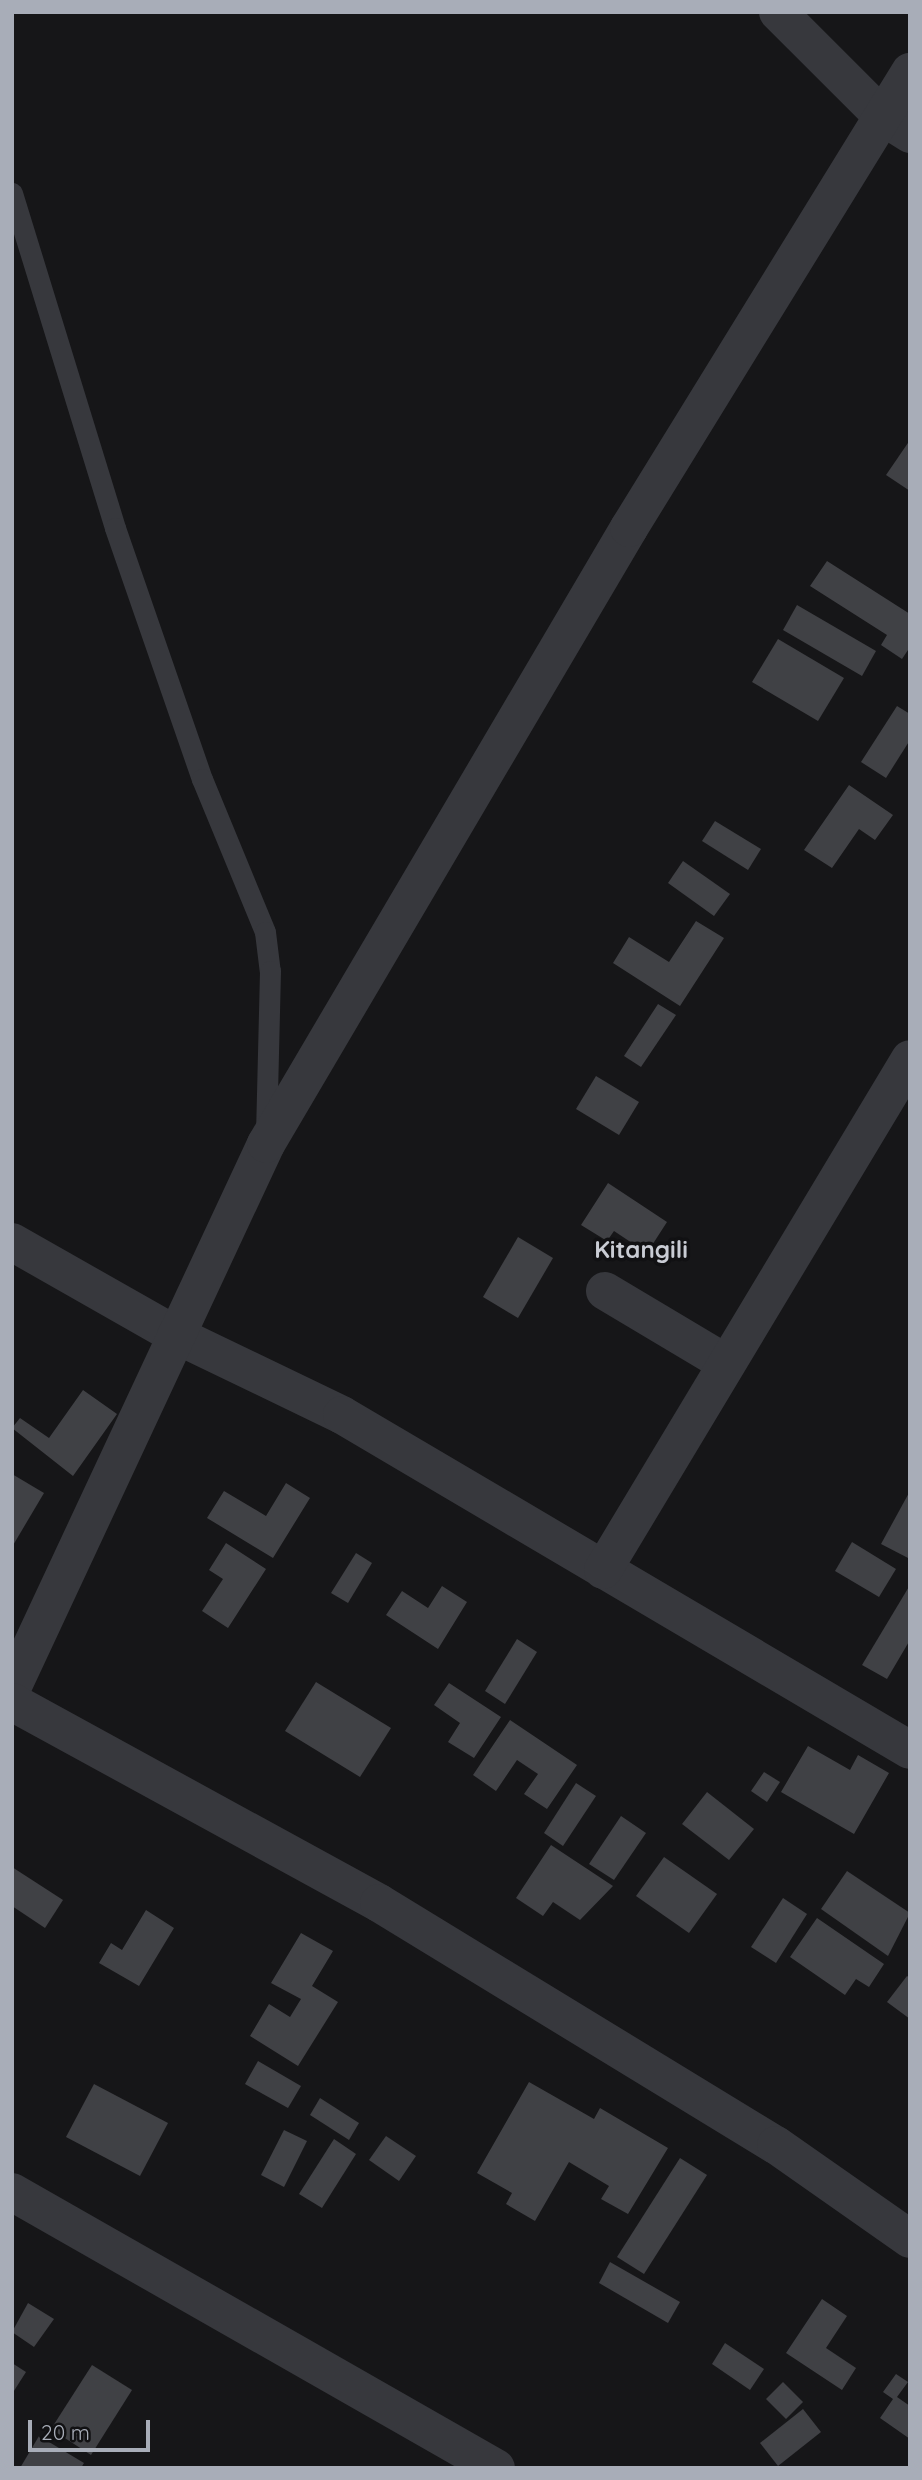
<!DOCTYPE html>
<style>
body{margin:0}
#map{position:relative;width:922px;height:2480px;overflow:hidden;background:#161618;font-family:Quicksand,sans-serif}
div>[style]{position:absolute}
.building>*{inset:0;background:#404145}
.service>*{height:21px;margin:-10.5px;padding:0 10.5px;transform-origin:10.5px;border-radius:10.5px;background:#37383d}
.minor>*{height:38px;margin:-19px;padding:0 19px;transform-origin:19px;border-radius:19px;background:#37383d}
span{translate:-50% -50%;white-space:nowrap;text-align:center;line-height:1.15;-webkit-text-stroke:7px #111113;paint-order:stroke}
.quarter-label{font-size:24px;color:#c9ccd4;font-weight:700}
.frame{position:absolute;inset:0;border:14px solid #a8adb8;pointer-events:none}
.scale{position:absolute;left:28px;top:2420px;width:122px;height:32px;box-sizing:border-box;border:4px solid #a8adb8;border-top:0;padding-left:9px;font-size:21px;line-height:24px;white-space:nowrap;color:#a8adb8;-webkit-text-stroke:5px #111113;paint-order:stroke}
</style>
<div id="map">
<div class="building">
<div style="clip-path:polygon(910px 440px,910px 491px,886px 475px)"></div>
<div style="clip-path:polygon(827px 561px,910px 614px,910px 647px,902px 659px,881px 645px,887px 635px,810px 586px)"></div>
<div style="clip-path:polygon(797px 605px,876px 651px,862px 676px,783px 630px)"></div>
<div style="clip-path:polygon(778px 639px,844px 678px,818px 721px,752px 682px)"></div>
<div style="clip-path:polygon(897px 706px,910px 714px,910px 740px,886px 778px,861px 762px)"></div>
<div style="clip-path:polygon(849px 785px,893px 815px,875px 840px,859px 829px,832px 868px,804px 850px)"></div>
<div style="clip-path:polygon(715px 821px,761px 849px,748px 870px,702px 841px)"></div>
<div style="clip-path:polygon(683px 861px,730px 894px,714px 916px,668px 883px)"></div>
<div style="clip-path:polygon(696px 921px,724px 938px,680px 1006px,613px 963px,629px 937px,669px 962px)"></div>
<div style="clip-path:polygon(658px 1004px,676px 1015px,641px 1067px,624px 1056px)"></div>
<div style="clip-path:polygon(596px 1076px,639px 1102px,619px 1135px,576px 1109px)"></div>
<div style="clip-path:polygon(608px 1183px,667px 1222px,647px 1253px,614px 1231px,607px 1241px,581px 1225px)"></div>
<div style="clip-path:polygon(518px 1237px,553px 1258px,518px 1318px,483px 1297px)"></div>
<div style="clip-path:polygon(83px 1390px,117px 1414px,73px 1476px,12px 1428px,20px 1418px,49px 1438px)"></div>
<div style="clip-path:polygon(12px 1474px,44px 1493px,12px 1547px)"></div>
<div style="clip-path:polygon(286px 1483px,310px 1498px,273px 1558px,207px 1518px,224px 1491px,266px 1516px)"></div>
<div style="clip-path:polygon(910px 1491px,910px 1559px,881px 1544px)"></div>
<div style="clip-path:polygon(852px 1542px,896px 1569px,879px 1597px,835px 1571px)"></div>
<div style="clip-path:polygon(226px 1543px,266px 1569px,228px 1628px,202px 1611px,223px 1579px,209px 1570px)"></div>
<div style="clip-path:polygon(356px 1553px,372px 1563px,348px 1603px,331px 1593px)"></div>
<div style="clip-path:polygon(910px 1585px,910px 1640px,887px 1679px,862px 1665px)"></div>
<div style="clip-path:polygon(442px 1586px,467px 1602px,438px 1649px,386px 1615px,402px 1591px,428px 1608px)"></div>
<div style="clip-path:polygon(517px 1639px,537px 1652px,505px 1704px,485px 1691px)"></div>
<div style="clip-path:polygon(316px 1682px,391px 1728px,360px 1777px,285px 1731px)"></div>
<div style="clip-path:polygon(449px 1683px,501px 1717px,474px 1758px,448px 1742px,460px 1723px,434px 1705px)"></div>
<div style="clip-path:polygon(510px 1720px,577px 1765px,547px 1809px,524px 1794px,538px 1774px,517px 1760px,496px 1791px,473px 1775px)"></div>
<div style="clip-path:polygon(808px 1746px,850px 1770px,858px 1755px,889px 1773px,854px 1834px,781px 1792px)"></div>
<div style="clip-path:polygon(764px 1772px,780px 1782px,767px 1802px,751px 1791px)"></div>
<div style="clip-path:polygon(576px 1783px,596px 1796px,563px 1846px,544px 1833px)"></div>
<div style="clip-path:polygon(707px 1792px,754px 1829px,729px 1860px,682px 1824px)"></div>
<div style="clip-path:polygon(621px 1816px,646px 1833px,614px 1880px,589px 1864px)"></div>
<div style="clip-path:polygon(551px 1845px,613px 1886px,580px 1920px,553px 1902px,543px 1916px,516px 1898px)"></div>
<div style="clip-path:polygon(664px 1857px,717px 1894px,689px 1933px,636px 1896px)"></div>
<div style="clip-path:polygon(12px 1867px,63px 1900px,45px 1928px,12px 1906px)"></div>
<div style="clip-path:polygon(847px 1871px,910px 1913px,888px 1956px,821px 1909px)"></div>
<div style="clip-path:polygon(783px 1898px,807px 1914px,776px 1963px,751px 1947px)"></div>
<div style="clip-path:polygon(146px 1910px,174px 1928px,139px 1986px,99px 1963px,111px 1943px,122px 1950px)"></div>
<div style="clip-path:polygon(817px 1918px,884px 1964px,869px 1987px,856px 1979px,845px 1995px,790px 1957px)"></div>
<div style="clip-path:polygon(301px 1933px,333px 1951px,312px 1986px,338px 2002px,298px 2066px,250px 2036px,269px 2004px,290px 2017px,301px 1999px,271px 1983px)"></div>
<div style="clip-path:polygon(907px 1976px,910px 1978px,910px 2019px,887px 2002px)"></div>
<div style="clip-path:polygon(258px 2061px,301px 2086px,288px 2108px,245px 2084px)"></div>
<div style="clip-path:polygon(529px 2082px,594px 2119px,600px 2108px,668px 2148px,628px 2214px,601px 2199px,609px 2186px,569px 2162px,535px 2221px,506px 2204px,512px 2193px,477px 2173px)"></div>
<div style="clip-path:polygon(94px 2084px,168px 2123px,140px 2176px,66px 2137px)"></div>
<div style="clip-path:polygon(320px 2098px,359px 2123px,349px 2140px,310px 2115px)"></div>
<div style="clip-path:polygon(284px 2130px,307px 2141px,284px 2187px,261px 2175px)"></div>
<div style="clip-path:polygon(386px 2136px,416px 2156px,399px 2181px,369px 2160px)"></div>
<div style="clip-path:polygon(334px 2139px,356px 2154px,322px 2208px,299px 2194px)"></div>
<div style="clip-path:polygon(680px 2158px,707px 2175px,644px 2274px,617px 2257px)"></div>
<div style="clip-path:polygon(610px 2262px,680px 2302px,668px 2323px,599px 2283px)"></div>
<div style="clip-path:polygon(822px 2299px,847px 2316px,826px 2348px,856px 2368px,842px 2390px,786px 2353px)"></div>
<div style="clip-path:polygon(28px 2303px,54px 2319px,34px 2347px,12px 2332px)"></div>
<div style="clip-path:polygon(725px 2343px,764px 2369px,750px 2390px,712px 2364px)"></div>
<div style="clip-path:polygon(12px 2363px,26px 2372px,12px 2394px)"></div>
<div style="clip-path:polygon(92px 2365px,132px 2390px,91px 2455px,51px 2429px)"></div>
<div style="clip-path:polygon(896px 2374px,908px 2382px,897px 2397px,910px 2406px,910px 2439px,880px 2418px,893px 2399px,883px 2392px)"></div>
<div style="clip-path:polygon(783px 2382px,803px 2402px,786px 2419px,766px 2399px)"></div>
<div style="clip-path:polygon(803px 2409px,821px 2432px,778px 2466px,760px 2443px)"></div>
<div style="clip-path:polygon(39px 2436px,84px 2463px,81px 2468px,20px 2468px)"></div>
</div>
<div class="service">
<div style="left:12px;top:193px;width:350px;rotate:72.9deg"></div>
<div style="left:115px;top:528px;width:266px;rotate:70.9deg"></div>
<div style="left:202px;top:779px;width:165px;rotate:67.6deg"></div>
<div style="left:265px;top:932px;width:39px;rotate:83deg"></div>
<div style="left:270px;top:971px;width:163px;rotate:91.4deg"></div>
</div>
<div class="minor">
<div style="left:778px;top:12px;width:148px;rotate:45deg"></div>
<div style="left:883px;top:117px;width:32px;rotate:32deg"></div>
<div style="left:12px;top:1242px;width:189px;rotate:29.6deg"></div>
<div style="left:176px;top:1335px;width:184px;rotate:25.7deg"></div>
<div style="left:342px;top:1415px;width:659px;rotate:30.53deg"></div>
<div style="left:605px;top:1291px;width:141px;rotate:30.8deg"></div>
<div style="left:603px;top:1570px;width:596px;rotate:-59deg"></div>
<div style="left:12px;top:1688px;width:600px;rotate:-64.97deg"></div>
<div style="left:266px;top:1144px;width:715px;rotate:-59.49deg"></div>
<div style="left:629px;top:528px;width:536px;rotate:-58.36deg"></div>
<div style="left:12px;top:1702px;width:418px;rotate:28.7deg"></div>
<div style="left:379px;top:1903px;width:465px;rotate:31.4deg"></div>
<div style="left:776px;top:2145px;width:164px;rotate:35deg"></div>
<div style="left:12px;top:2192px;width:557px;rotate:29.69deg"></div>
</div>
<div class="quarter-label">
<span style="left:641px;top:1250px">Kitangili</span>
</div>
<div class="frame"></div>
<div class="scale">20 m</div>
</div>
